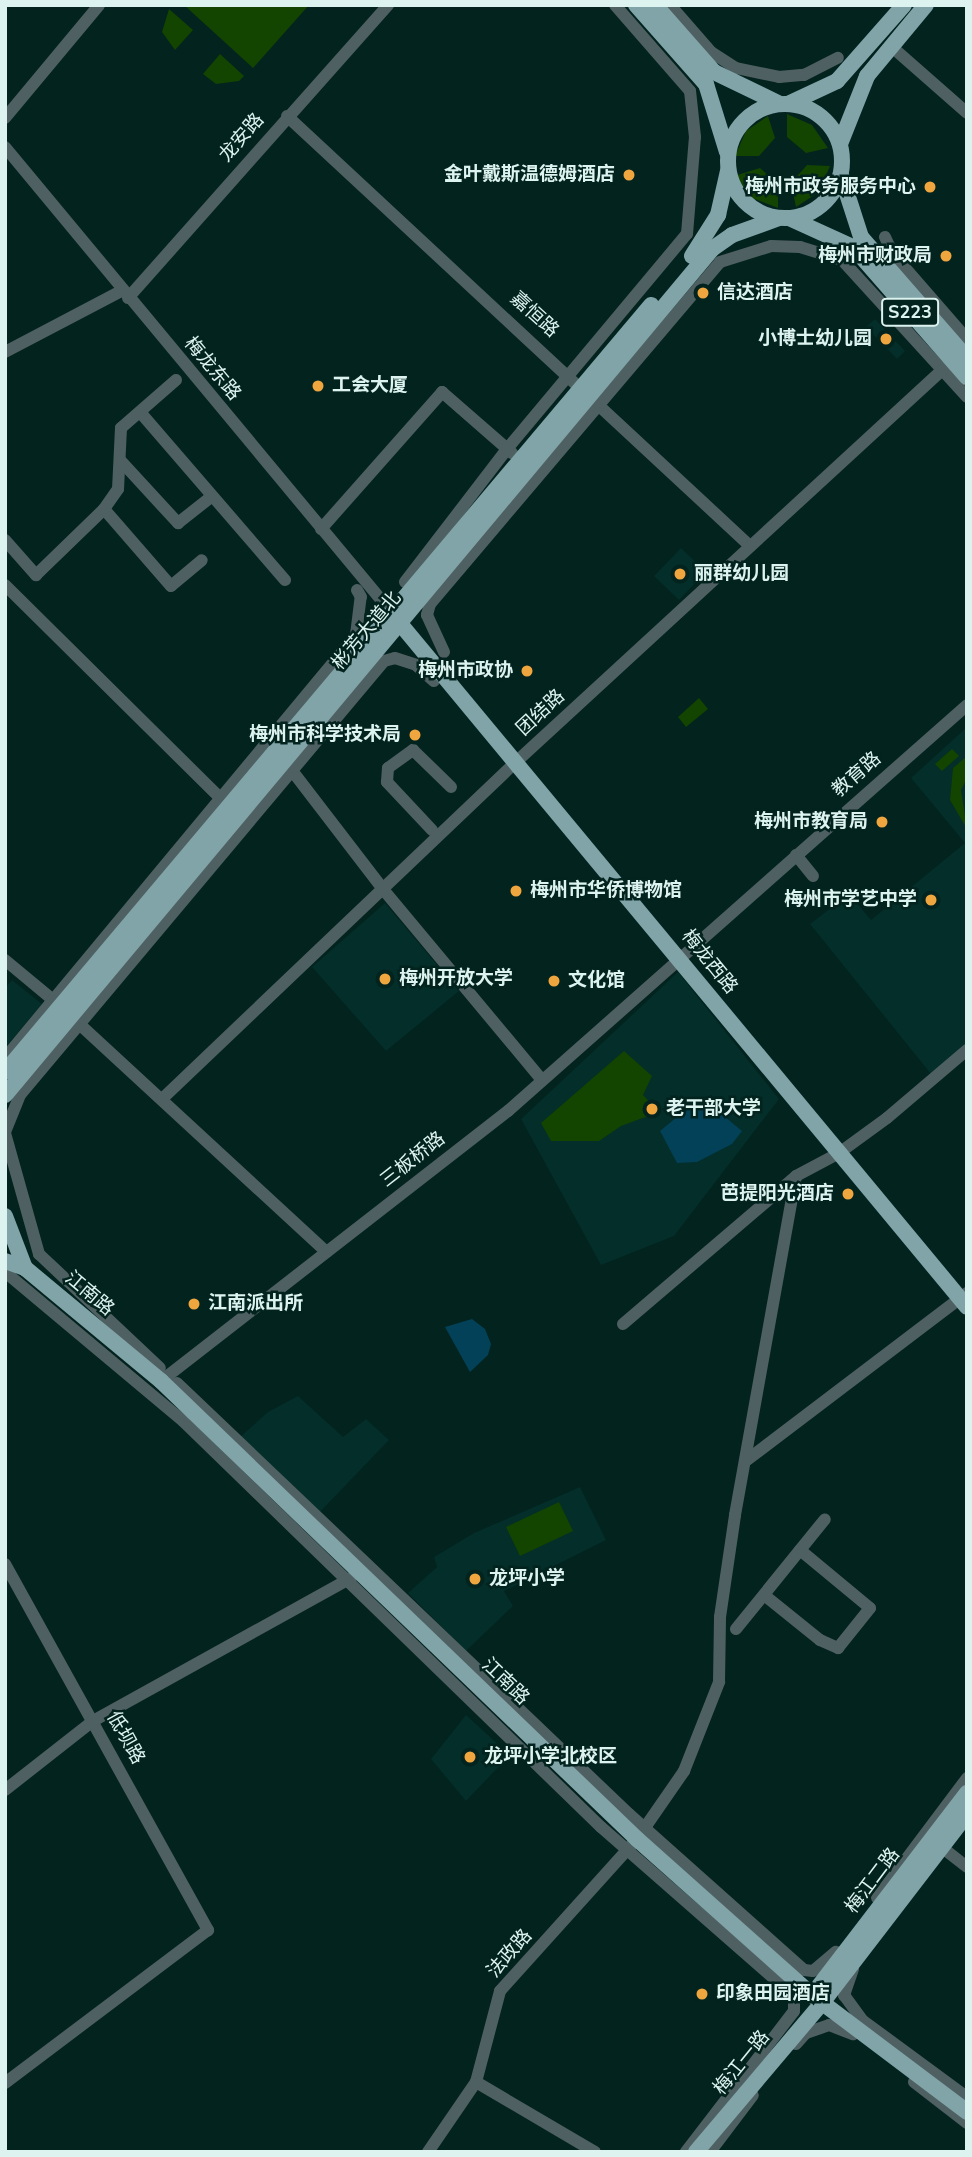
<!DOCTYPE html>
<meta charset="utf-8">
<style>
body{margin:0}
#map{position:relative;width:972px;height:2157px;overflow:hidden;background:#03231f;font-family:"Nunito Sans","Noto Sans SC",sans-serif}
div>[style]{position:absolute}
.built>*{inset:0;background:#042e29}
.green>*{inset:0;background:#134400}
.water>*{inset:0;background:#024157}
.minor>*{height:12px;margin:-6px;padding:0 6px;transform-origin:6px;border-radius:6px;background:#4f6062}
.major>*{height:16px;margin:-8px;padding:0 8px;transform-origin:8px;border-radius:8px;background:#80a4a8}
.major>.ring{margin:-8px;padding:0;box-sizing:content-box;background:none;border:16px solid #80a4a8;border-radius:50%}
.dots>*{width:19px;height:19px;translate:-50% -50%;box-sizing:border-box;border:4px solid #03231f;border-radius:50%}
span{translate:-50% -50%;white-space:nowrap;text-align:center;line-height:1.15;-webkit-text-stroke:5px #03231f;paint-order:stroke}
.shield-label span{padding:2px 5px;background:#03231f;border:2px solid;border-radius:5px;-webkit-text-stroke-width:0}
.shield-label{font-size:18px;color:#ddf3ef;font-weight:700}
.street-label{font-size:19px;color:#ddf3ef}
.poi-label{font-size:19px;color:#ddf3ef;font-weight:700}
.right{translate:-100% -50%;text-align:right}
.left{translate:0 -50%;text-align:left}
.frame{position:absolute;inset:0;border:7px solid #ddf3ef;pointer-events:none}
</style>
<div id="map">
<div class="built">
<div style="clip-path:polygon(875px 319px,905px 351px,897px 359px,866px 327px)"></div>
<div style="clip-path:polygon(681px 548px,706px 572px,679px 600px,654px 576px)"></div>
<div style="clip-path:polygon(967px 727px,967px 1044px,931px 1074px,810px 924px,849px 894px,871px 920px,965px 843px,911px 778px)"></div>
<div style="clip-path:polygon(385px 903px,459px 991px,386px 1051px,312px 967px)"></div>
<div style="clip-path:polygon(678px 972px,779px 1099px,674px 1236px,601px 1265px,521px 1119px)"></div>
<div style="clip-path:polygon(12px 980px,42px 1004px,5px 1048px,5px 988px)"></div>
<div style="clip-path:polygon(298px 1396px,343px 1437px,366px 1419px,389px 1440px,318px 1514px,238px 1439px,268px 1412px)"></div>
<div style="clip-path:polygon(580px 1487px,606px 1540px,504px 1591px,513px 1606px,466px 1651px,408px 1593px,437px 1567px,434px 1557px,474px 1533px)"></div>
<div style="clip-path:polygon(466px 1715px,510px 1755px,466px 1801px,431px 1759px)"></div>
</div>
<div class="green">
<div style="clip-path:polygon(184px 5px,309px 5px,253px 68px)"></div>
<div style="clip-path:polygon(169px 9px,193px 30px,175px 50px,162px 32px)"></div>
<div style="clip-path:polygon(220px 54px,244px 76px,239px 81px,216px 84px,203px 74px)"></div>
<div style="clip-path:polygon(787px 114px,812px 125px,828px 148px,806px 153px,787px 137px)"></div>
<div style="clip-path:polygon(768px 116px,775px 138px,759px 156px,735px 156px,746px 131px)"></div>
<div style="clip-path:polygon(807px 165px,830px 166px,819px 192px,796px 207px,791px 183px)"></div>
<div style="clip-path:polygon(760px 168px,778px 184px,778px 208px,752px 198px,741px 183px,737px 175px)"></div>
<div style="clip-path:polygon(699px 698px,708px 709px,686px 727px,678px 717px)"></div>
<div style="clip-path:polygon(952px 749px,959px 756px,942px 771px,935px 764px)"></div>
<div style="clip-path:polygon(967px 756px,967px 778px,961px 790px,967px 829px,950px 800px,953px 768px)"></div>
<div style="clip-path:polygon(624px 1051px,652px 1076px,643px 1095px,659px 1112px,621px 1126px,599px 1141px,551px 1141px,541px 1123px)"></div>
<div style="clip-path:polygon(559px 1502px,573px 1531px,520px 1556px,506px 1527px)"></div>
</div>
<div class="water">
<div style="clip-path:polygon(701px 1097px,742px 1131px,732px 1144px,697px 1162px,677px 1163px,660px 1131px)"></div>
<div style="clip-path:polygon(472px 1319px,485px 1329px,491px 1344px,488px 1355px,470px 1372px,445px 1327px)"></div>
</div>
<div class="minor">
<div style="left:670px;top:5px;width:62px;rotate:48.9deg"></div>
<div style="left:711px;top:52px;width:30px;rotate:33deg"></div>
<div style="left:736px;top:68px;width:44px;rotate:11.8deg"></div>
<div style="left:779px;top:77px;width:25px;rotate:-5deg"></div>
<div style="left:804px;top:75px;width:38px;rotate:-27deg"></div>
<div style="left:892px;top:47px;width:100px;rotate:41.3deg"></div>
<div style="left:287px;top:116px;width:632px;rotate:42.88deg"></div>
<div style="left:5px;top:118px;width:147px;rotate:-50.2deg"></div>
<div style="left:5px;top:147px;width:606px;rotate:50.29deg"></div>
<div style="left:885px;top:237px;width:19px;rotate:65deg"></div>
<div style="left:893px;top:254px;width:113px;rotate:49deg"></div>
<div style="left:128px;top:298px;width:392px;rotate:-48.4deg"></div>
<div style="left:5px;top:352px;width:131px;rotate:-27.7deg"></div>
<div style="left:176px;top:380px;width:73px;rotate:138.9deg"></div>
<div style="left:121px;top:428px;width:61px;rotate:92.8deg"></div>
<div style="left:118px;top:489px;width:24px;rotate:125deg"></div>
<div style="left:104px;top:509px;width:102px;rotate:49deg"></div>
<div style="left:171px;top:586px;width:40px;rotate:-40deg"></div>
<div style="left:140px;top:412px;width:222px;rotate:49.2deg"></div>
<div style="left:120px;top:460px;width:86px;rotate:47.4deg"></div>
<div style="left:178px;top:523px;width:42px;rotate:-38.2deg"></div>
<div style="left:321px;top:529px;width:183px;rotate:-48.5deg"></div>
<div style="left:442px;top:392px;width:93px;rotate:41.1deg"></div>
<div style="left:5px;top:540px;width:47px;rotate:48.5deg"></div>
<div style="left:36px;top:575px;width:95px;rotate:-44.1deg"></div>
<div style="left:405px;top:582px;width:168px;rotate:-52.5deg"></div>
<div style="left:507px;top:449px;width:280px;rotate:-50.1deg"></div>
<div style="left:687px;top:234px;width:97px;rotate:-85.3deg"></div>
<div style="left:695px;top:137px;width:46px;rotate:-96.2deg"></div>
<div style="left:690px;top:91px;width:114px;rotate:-131.1deg"></div>
<div style="left:5px;top:585px;width:311px;rotate:44.7deg"></div>
<div style="left:444px;top:652px;width:41px;rotate:-114.7deg"></div>
<div style="left:427px;top:615px;width:11px;rotate:-75deg"></div>
<div style="left:430px;top:604px;width:448px;rotate:-49.7deg"></div>
<div style="left:720px;top:262px;width:53px;rotate:-17.4deg"></div>
<div style="left:771px;top:246px;width:29px;rotate:2deg"></div>
<div style="left:800px;top:247px;width:44px;rotate:17.2deg"></div>
<div style="left:842px;top:260px;width:185px;rotate:47.6deg"></div>
<div style="left:287px;top:764px;width:156px;rotate:52.5deg"></div>
<div style="left:382px;top:888px;width:250px;rotate:50.2deg"></div>
<div style="left:432px;top:830px;width:66px;rotate:-133.2deg"></div>
<div style="left:387px;top:782px;width:14px;rotate:-86deg"></div>
<div style="left:388px;top:768px;width:31px;rotate:-36deg"></div>
<div style="left:413px;top:750px;width:53px;rotate:44.2deg"></div>
<div style="left:796px;top:855px;width:27px;rotate:51deg"></div>
<div style="left:5px;top:960px;width:69px;rotate:39.7deg"></div>
<div style="left:75px;top:1020px;width:342px;rotate:42.7deg"></div>
<div style="left:5px;top:1058px;width:550px;rotate:-50.31deg"></div>
<div style="left:356px;top:635px;width:38px;rotate:-83deg"></div>
<div style="left:361px;top:597px;width:8px;rotate:-120deg"></div>
<div style="left:162px;top:1099px;width:489px;rotate:-43.6deg"></div>
<div style="left:516px;top:762px;width:592px;rotate:-42.61deg"></div>
<div style="left:5px;top:1132px;width:40px;rotate:-68deg"></div>
<div style="left:20px;top:1095px;width:566px;rotate:-50.01deg"></div>
<div style="left:384px;top:661px;width:11px;rotate:-15deg"></div>
<div style="left:395px;top:658px;width:22px;rotate:18deg"></div>
<div style="left:416px;top:665px;width:24px;rotate:42deg"></div>
<div style="left:5px;top:1133px;width:126px;rotate:74.3deg"></div>
<div style="left:39px;top:1254px;width:166px;rotate:43.3deg"></div>
<div style="left:5px;top:1272px;width:232px;rotate:39.9deg"></div>
<div style="left:183px;top:1421px;width:583px;rotate:44.17deg"></div>
<div style="left:601px;top:1827px;width:257px;rotate:41.2deg"></div>
<div style="left:794px;top:1996px;width:15px;rotate:90deg"></div>
<div style="left:794px;top:2011px;width:178px;rotate:127.5deg"></div>
<div style="left:623px;top:1324px;width:228px;rotate:-40.5deg"></div>
<div style="left:796px;top:1176px;width:49px;rotate:-28.1deg"></div>
<div style="left:839px;top:1153px;width:59px;rotate:-36.1deg"></div>
<div style="left:887px;top:1118px;width:105px;rotate:-40.4deg"></div>
<div style="left:161px;top:1381px;width:440px;rotate:-37.9deg"></div>
<div style="left:508px;top:1111px;width:613px;rotate:-41.49deg"></div>
<div style="left:177px;top:1383px;width:625px;rotate:43.64deg"></div>
<div style="left:629px;top:1814px;width:234px;rotate:41.7deg"></div>
<div style="left:804px;top:1970px;width:9px;rotate:6deg"></div>
<div style="left:813px;top:1971px;width:30px;rotate:-40deg"></div>
<div style="left:747px;top:1460px;width:276px;rotate:-37.2deg"></div>
<div style="left:5px;top:1564px;width:419px;rotate:61deg"></div>
<div style="left:208px;top:1930px;width:254px;rotate:143deg"></div>
<div style="left:764px;top:1595px;width:72px;rotate:38.8deg"></div>
<div style="left:820px;top:1640px;width:20px;rotate:24deg"></div>
<div style="left:838px;top:1648px;width:51px;rotate:-51.3deg"></div>
<div style="left:870px;top:1608px;width:91px;rotate:-140.4deg"></div>
<div style="left:736px;top:1629px;width:141px;rotate:-51deg"></div>
<div style="left:5px;top:1790px;width:112px;rotate:-38.1deg"></div>
<div style="left:93px;top:1721px;width:295px;rotate:-29deg"></div>
<div style="left:944px;top:1849px;width:29px;rotate:38deg"></div>
<div style="left:877px;top:1898px;width:150px;rotate:-53.1deg"></div>
<div style="left:853px;top:1969px;width:28px;rotate:109deg"></div>
<div style="left:844px;top:1995px;width:31px;rotate:54deg"></div>
<div style="left:862px;top:2020px;width:130px;rotate:36.3deg"></div>
<div style="left:796px;top:2044px;width:15px;rotate:-48deg"></div>
<div style="left:806px;top:2033px;width:24px;rotate:-19deg"></div>
<div style="left:829px;top:2025px;width:26px;rotate:21deg"></div>
<div style="left:476px;top:2082px;width:138px;rotate:30.5deg"></div>
<div style="left:914px;top:2082px;width:67px;rotate:37.7deg"></div>
<div style="left:428px;top:2152px;width:85px;rotate:-55.6deg"></div>
<div style="left:476px;top:2082px;width:94px;rotate:-75.2deg"></div>
<div style="left:500px;top:1991px;width:205px;rotate:-48deg"></div>
<div style="left:637px;top:1839px;width:83px;rotate:-55.3deg"></div>
<div style="left:684px;top:1771px;width:96px;rotate:-68.5deg"></div>
<div style="left:719px;top:1682px;width:65px;rotate:-89.1deg"></div>
<div style="left:720px;top:1617px;width:103px;rotate:-81.6deg"></div>
<div style="left:735px;top:1515px;width:344px;rotate:-79.8deg"></div>
<div style="left:710px;top:2152px;width:71px;rotate:-53deg"></div>
</div>
<div class="major">
<div style="left:636px;top:5px;width:106px;rotate:48.5deg"></div>
<div style="left:706px;top:84px;width:71px;rotate:72.8deg"></div>
<div style="left:655px;top:5px;width:89px;rotate:48.6deg"></div>
<div style="left:714px;top:72px;width:71px;rotate:25.8deg"></div>
<div style="left:790px;top:103px;width:52px;rotate:-25.1deg"></div>
<div style="left:837px;top:81px;width:101px;rotate:-48.6deg"></div>
<div class="ring" style="left:728px;top:104px;width:98px;height:98px"></div>
<div style="left:840px;top:144px;width:73px;rotate:-68.3deg"></div>
<div style="left:867px;top:76px;width:92px;rotate:-50.3deg"></div>
<div style="left:841px;top:175px;width:65px;rotate:72.1deg"></div>
<div style="left:861px;top:237px;width:161px;rotate:48.8deg"></div>
<div style="left:789px;top:218px;width:70px;rotate:24.4deg"></div>
<div style="left:853px;top:247px;width:173px;rotate:48.8deg"></div>
<div style="left:692px;top:256px;width:49px;rotate:-57.6deg"></div>
<div style="left:718px;top:215px;width:45px;rotate:-77.2deg"></div>
<div style="left:393px;top:615px;width:899px;rotate:50.32deg"></div>
<div style="left:5px;top:1072px;width:1003px;rotate:-49.89deg"></div>
<div style="left:5px;top:1095px;width:1103px;rotate:-50.11deg"></div>
<div style="left:712px;top:249px;width:24px;rotate:-35deg"></div>
<div style="left:732px;top:235px;width:50px;rotate:-19.9deg"></div>
<div style="left:5px;top:1216px;width:56px;rotate:69deg"></div>
<div style="left:5px;top:1261px;width:21px;rotate:19deg"></div>
<div style="left:25px;top:1268px;width:177px;rotate:39.7deg"></div>
<div style="left:161px;top:1381px;width:661px;rotate:43.9deg"></div>
<div style="left:637px;top:1839px;width:234px;rotate:41.7deg"></div>
<div style="left:812px;top:1995px;width:194px;rotate:37deg"></div>
<div style="left:812px;top:1995px;width:255px;rotate:-52.5deg"></div>
<div style="left:696px;top:2152px;width:195px;rotate:-49.8deg"></div>
<div style="left:822px;top:2003px;width:238px;rotate:-52.5deg"></div>
</div>
<div class="dots">
<div style="left:629px;top:175px;background:#f0a63f"></div>
<div style="left:930px;top:187px;background:#f0a63f"></div>
<div style="left:946px;top:256px;background:#f0a63f"></div>
<div style="left:703px;top:293px;background:#f0a63f"></div>
<div style="left:886px;top:339px;background:#f0a63f"></div>
<div style="left:318px;top:386px;background:#f0a63f"></div>
<div style="left:680px;top:574px;background:#f0a63f"></div>
<div style="left:527px;top:671px;background:#f0a63f"></div>
<div style="left:415px;top:735px;background:#f0a63f"></div>
<div style="left:882px;top:822px;background:#f0a63f"></div>
<div style="left:516px;top:891px;background:#f0a63f"></div>
<div style="left:931px;top:900px;background:#f0a63f"></div>
<div style="left:385px;top:979px;background:#f0a63f"></div>
<div style="left:554px;top:981px;background:#f0a63f"></div>
<div style="left:652px;top:1109px;background:#f0a63f"></div>
<div style="left:848px;top:1194px;background:#f0a63f"></div>
<div style="left:194px;top:1304px;background:#f0a63f"></div>
<div style="left:475px;top:1579px;background:#f0a63f"></div>
<div style="left:470px;top:1757px;background:#f0a63f"></div>
<div style="left:702px;top:1994px;background:#f0a63f"></div>
</div>
<div class="shield-label">
<span style="left:910px;top:312px">S223</span>
</div>
<div class="street-label">
<span style="left:242px;top:138px;rotate:-49deg">龙安路</span>
<span style="left:534px;top:315px;rotate:42deg">嘉恒路</span>
<span style="left:212px;top:369px;rotate:50deg">梅龙东路</span>
<span style="left:367px;top:631px;rotate:-50deg">彬芳大道北</span>
<span style="left:541px;top:713px;rotate:-43deg">团结路</span>
<span style="left:857px;top:775px;rotate:-41deg">教育路</span>
<span style="left:709px;top:962px;rotate:51deg">梅龙西路</span>
<span style="left:413px;top:1160px;rotate:-38deg">三板桥路</span>
<span style="left:89px;top:1294px;rotate:40deg">江南路</span>
<span style="left:505px;top:1682px;rotate:44deg">江南路</span>
<span style="left:125px;top:1738px;rotate:61deg">低坝路</span>
<span style="left:873px;top:1881px;rotate:-53deg">梅江二路</span>
<span style="left:510px;top:1954px;rotate:-49deg">法政路</span>
<span style="left:742px;top:2063px;rotate:-51deg">梅江一路</span>
</div>
<div class="poi-label">
<span class="right" style="left:615px;top:175px">金叶戴斯温德姆酒店</span>
<span class="right" style="left:916px;top:187px">梅州市政务服务中心</span>
<span class="right" style="left:932px;top:256px">梅州市财政局</span>
<span class="left" style="left:717px;top:293px">信达酒店</span>
<span class="right" style="left:872px;top:339px">小博士幼儿园</span>
<span class="left" style="left:332px;top:386px">工会大厦</span>
<span class="left" style="left:694px;top:574px">丽群幼儿园</span>
<span class="right" style="left:513px;top:671px">梅州市政协</span>
<span class="right" style="left:401px;top:735px">梅州市科学技术局</span>
<span class="right" style="left:868px;top:822px">梅州市教育局</span>
<span class="left" style="left:530px;top:891px">梅州市华侨博物馆</span>
<span class="right" style="left:917px;top:900px">梅州市学艺中学</span>
<span class="left" style="left:399px;top:979px">梅州开放大学</span>
<span class="left" style="left:568px;top:981px">文化馆</span>
<span class="left" style="left:666px;top:1109px">老干部大学</span>
<span class="right" style="left:834px;top:1194px">芭提阳光酒店</span>
<span class="left" style="left:208px;top:1304px">江南派出所</span>
<span class="left" style="left:489px;top:1579px">龙坪小学</span>
<span class="left" style="left:484px;top:1757px">龙坪小学北校区</span>
<span class="left" style="left:716px;top:1994px">印象田园酒店</span>
</div>
<div class="frame"></div>
</div>
